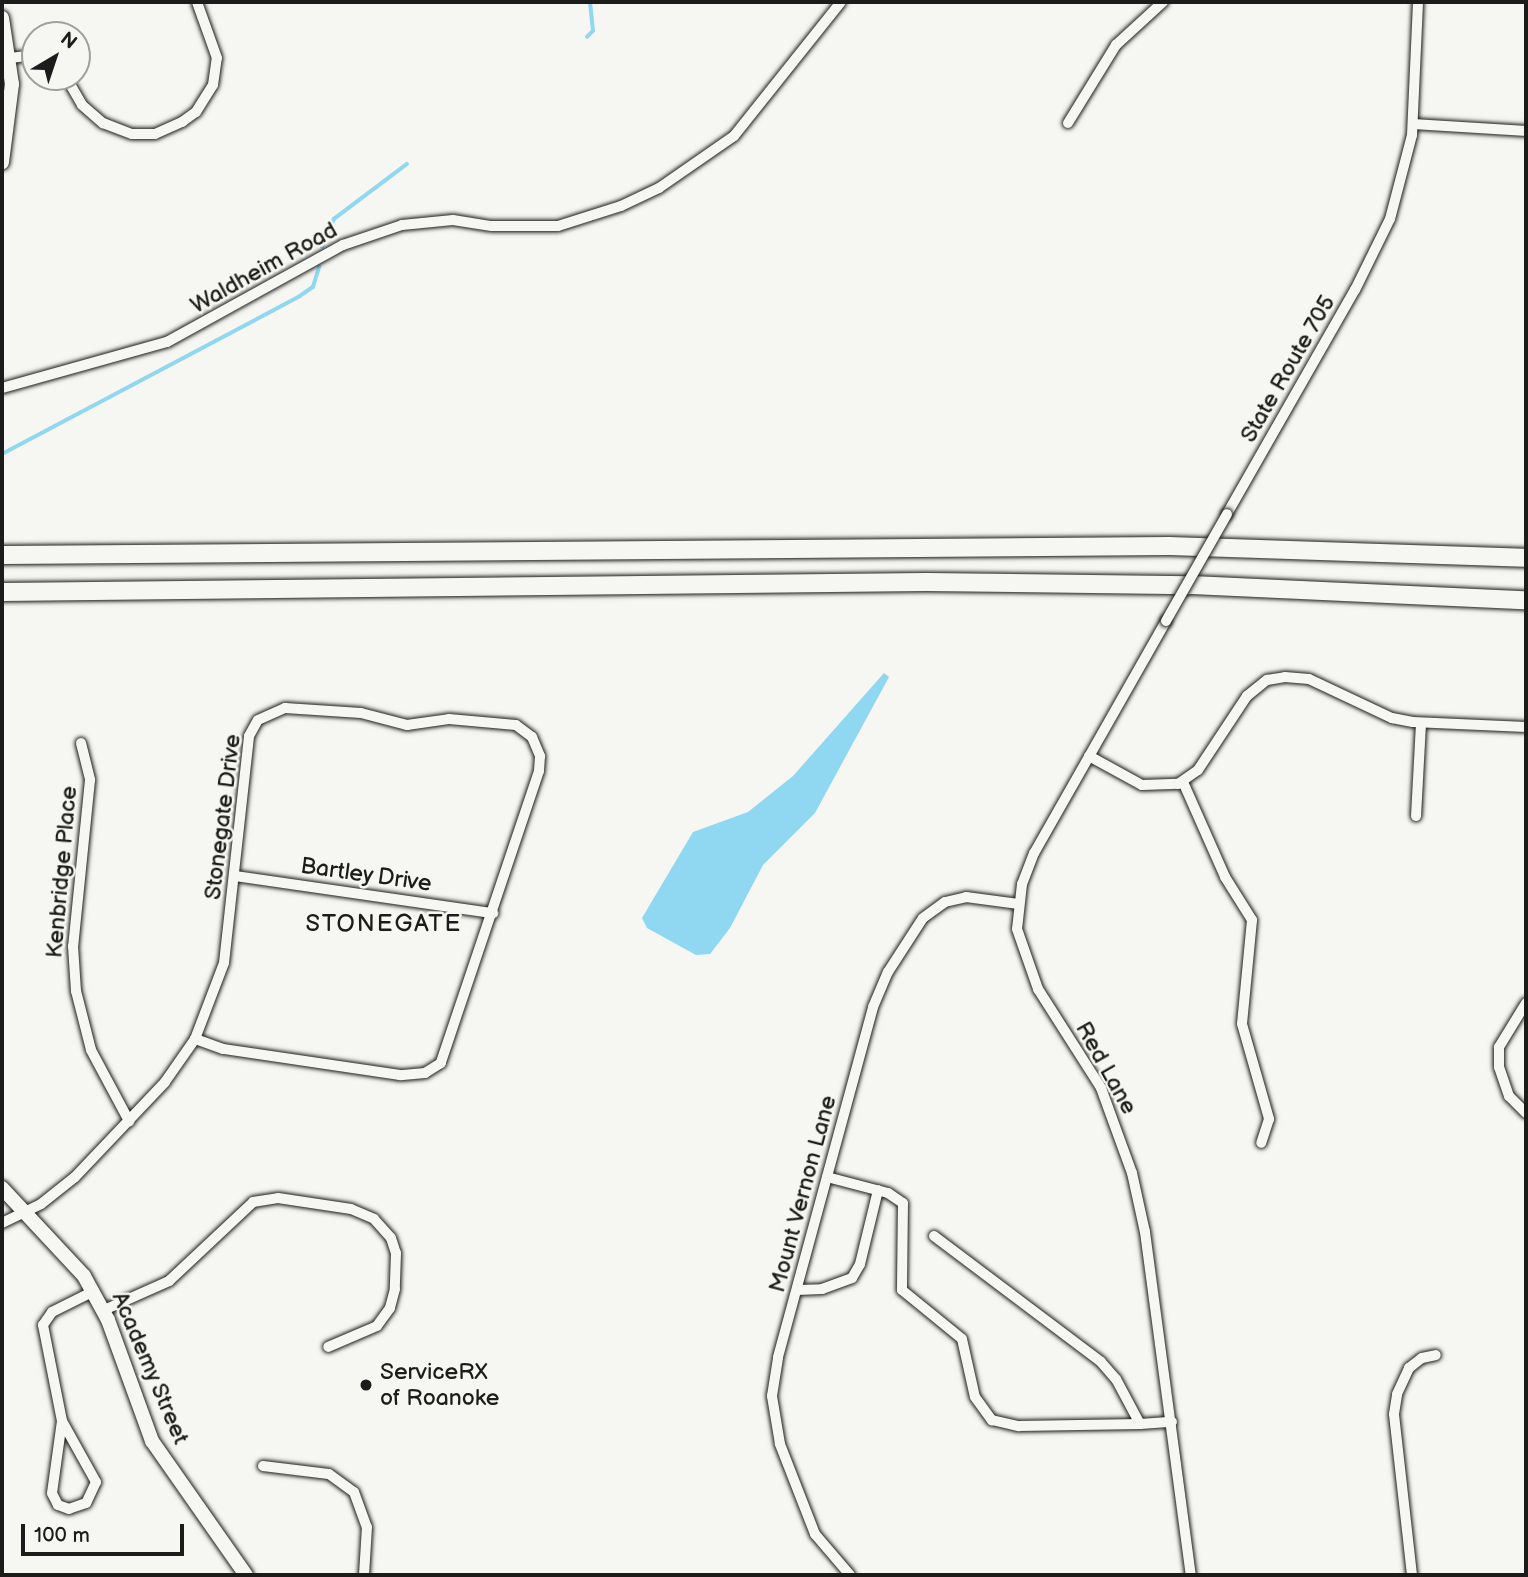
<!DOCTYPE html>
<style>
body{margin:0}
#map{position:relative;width:1528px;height:1577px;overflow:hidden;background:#f6f6f2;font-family:"Balsamiq Sans",sans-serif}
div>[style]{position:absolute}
.water>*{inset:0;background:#90d7f1}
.stream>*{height:3.5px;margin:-1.75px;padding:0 1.75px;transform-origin:1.75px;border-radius:1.75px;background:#90d7f1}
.roads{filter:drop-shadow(0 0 2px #1c1c1c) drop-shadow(0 0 2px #1c1c1c)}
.street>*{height:10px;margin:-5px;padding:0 5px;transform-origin:5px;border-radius:5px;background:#f6f6f2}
.secondary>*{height:14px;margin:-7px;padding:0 7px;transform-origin:7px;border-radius:7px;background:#f6f6f2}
.highway>*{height:18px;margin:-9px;padding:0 9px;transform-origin:9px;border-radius:9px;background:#f6f6f2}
.bridges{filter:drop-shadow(0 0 2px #1c1c1c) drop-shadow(0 0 2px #1c1c1c)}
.street-bridge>*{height:10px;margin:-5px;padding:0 5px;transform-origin:5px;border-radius:5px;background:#f6f6f2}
.dots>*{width:19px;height:19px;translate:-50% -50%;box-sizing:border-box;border:4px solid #f6f6f2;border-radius:50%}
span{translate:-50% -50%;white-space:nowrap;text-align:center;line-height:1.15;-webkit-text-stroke:5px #f6f6f2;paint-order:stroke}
.street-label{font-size:23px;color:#1c1c1c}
.poi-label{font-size:23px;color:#1c1c1c}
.left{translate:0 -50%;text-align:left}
.neighbourhood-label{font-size:24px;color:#1c1c1c;letter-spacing:2px}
.frame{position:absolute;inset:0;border:4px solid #1c1c1c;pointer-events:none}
.north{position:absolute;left:21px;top:21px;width:70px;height:70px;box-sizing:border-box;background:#f6f6f2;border:2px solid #9f9f9c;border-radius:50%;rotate:39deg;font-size:19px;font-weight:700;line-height:28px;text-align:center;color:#1c1c1c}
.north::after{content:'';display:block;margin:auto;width:24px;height:32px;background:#1c1c1c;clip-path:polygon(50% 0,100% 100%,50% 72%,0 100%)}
.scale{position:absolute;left:21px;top:1524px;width:163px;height:32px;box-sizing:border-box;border:4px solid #1c1c1c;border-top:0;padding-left:9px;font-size:21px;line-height:24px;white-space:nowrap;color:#1c1c1c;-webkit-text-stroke:5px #f6f6f2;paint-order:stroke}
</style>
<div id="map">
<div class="water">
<div style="clip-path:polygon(884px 673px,889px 677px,815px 813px,763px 865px,730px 928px,710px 954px,696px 955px,647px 928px,642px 918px,693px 832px,748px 812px,793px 776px)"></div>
</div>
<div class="stream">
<div style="left:587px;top:37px;width:8px;rotate:-45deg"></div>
<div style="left:593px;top:31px;width:29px;rotate:-96deg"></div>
<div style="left:322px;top:247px;width:30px;rotate:-67deg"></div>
<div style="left:334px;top:219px;width:91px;rotate:-37deg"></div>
<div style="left:2px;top:454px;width:337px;rotate:-27.9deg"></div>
<div style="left:300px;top:296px;width:16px;rotate:-35deg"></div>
<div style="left:313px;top:287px;width:21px;rotate:-73deg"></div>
</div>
<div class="roads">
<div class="street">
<div style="left:10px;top:58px;width:25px;rotate:-7deg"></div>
<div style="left:66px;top:77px;width:32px;rotate:60deg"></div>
<div style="left:82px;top:105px;width:28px;rotate:41deg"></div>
<div style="left:103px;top:123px;width:31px;rotate:21deg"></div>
<div style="left:132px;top:134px;width:23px"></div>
<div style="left:155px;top:134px;width:30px;rotate:-24deg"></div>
<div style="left:182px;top:122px;width:17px;rotate:-36deg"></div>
<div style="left:196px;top:112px;width:32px;rotate:-58deg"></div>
<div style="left:213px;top:85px;width:27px;rotate:-82deg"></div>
<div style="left:217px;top:58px;width:59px;rotate:-109.7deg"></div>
<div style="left:1068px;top:123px;width:92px;rotate:-58.4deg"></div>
<div style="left:1116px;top:45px;width:64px;rotate:-42.5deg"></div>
<div style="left:1414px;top:124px;width:112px;rotate:3.6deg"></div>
<div style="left:2px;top:388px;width:171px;rotate:-15.6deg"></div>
<div style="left:167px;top:342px;width:201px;rotate:-28.9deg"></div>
<div style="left:343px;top:245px;width:62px;rotate:-18.7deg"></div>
<div style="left:402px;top:225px;width:51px;rotate:-5.6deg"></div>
<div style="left:453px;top:220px;width:39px;rotate:9deg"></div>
<div style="left:492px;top:226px;width:66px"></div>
<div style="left:558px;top:226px;width:66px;rotate:-17.6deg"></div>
<div style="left:621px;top:206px;width:42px;rotate:-25.3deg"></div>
<div style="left:659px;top:188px;width:91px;rotate:-34.7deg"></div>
<div style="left:734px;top:136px;width:171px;rotate:-51.4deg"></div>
<div style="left:1227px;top:514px;width:258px;rotate:-60.3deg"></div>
<div style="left:1355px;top:290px;width:79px;rotate:-63.8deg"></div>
<div style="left:1390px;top:219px;width:87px;rotate:-75.3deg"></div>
<div style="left:1412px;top:135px;width:133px;rotate:-87.4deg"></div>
<div style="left:1166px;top:621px;width:267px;rotate:119.6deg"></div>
<div style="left:1034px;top:853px;width:33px;rotate:111deg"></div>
<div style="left:1022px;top:884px;width:45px;rotate:96.3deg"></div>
<div style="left:1017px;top:929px;width:64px;rotate:70.7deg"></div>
<div style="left:1038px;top:989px;width:117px;rotate:57.5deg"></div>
<div style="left:1101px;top:1088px;width:90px;rotate:70deg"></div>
<div style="left:1132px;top:1173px;width:60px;rotate:77.6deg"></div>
<div style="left:1145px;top:1232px;width:346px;rotate:82.4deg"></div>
<div style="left:81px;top:743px;width:38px;rotate:76deg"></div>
<div style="left:90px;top:780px;width:167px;rotate:95.8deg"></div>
<div style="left:73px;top:946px;width:45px;rotate:86.2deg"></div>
<div style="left:76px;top:991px;width:61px;rotate:75.7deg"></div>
<div style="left:91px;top:1050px;width:81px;rotate:61.8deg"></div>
<div style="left:1089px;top:756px;width:60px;rotate:28.7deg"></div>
<div style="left:1142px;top:785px;width:36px;rotate:-2deg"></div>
<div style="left:1178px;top:784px;width:24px;rotate:-35deg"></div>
<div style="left:1198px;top:770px;width:89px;rotate:-56.5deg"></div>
<div style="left:1247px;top:696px;width:26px;rotate:-39deg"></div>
<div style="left:1267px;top:680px;width:18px;rotate:-9deg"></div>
<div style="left:1285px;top:677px;width:24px;rotate:5deg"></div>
<div style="left:1309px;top:679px;width:92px;rotate:25.2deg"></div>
<div style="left:1392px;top:718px;width:21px;rotate:11deg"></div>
<div style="left:1413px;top:722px;width:113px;rotate:2.5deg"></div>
<div style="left:1183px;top:782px;width:104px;rotate:66.1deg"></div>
<div style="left:1225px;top:877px;width:51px;rotate:57.9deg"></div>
<div style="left:1252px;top:920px;width:104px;rotate:95.5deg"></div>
<div style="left:1242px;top:1024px;width:99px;rotate:74.1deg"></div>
<div style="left:1269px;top:1119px;width:25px;rotate:108deg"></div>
<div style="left:1416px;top:816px;width:93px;rotate:-86.9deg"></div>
<div style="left:235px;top:876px;width:261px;rotate:8.2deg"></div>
<div style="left:1526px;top:1003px;width:52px;rotate:121.5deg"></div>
<div style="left:1499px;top:1047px;width:20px;rotate:90deg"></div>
<div style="left:1499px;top:1067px;width:31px;rotate:71deg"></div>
<div style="left:1509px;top:1096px;width:24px;rotate:45deg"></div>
<div style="left:827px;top:1177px;width:63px;rotate:14.7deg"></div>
<div style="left:888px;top:1193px;width:18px;rotate:34deg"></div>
<div style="left:903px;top:1203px;width:87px;rotate:90.7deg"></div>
<div style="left:902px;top:1290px;width:77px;rotate:39.2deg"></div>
<div style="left:962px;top:1339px;width:59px;rotate:77.4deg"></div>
<div style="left:975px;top:1397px;width:29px;rotate:54deg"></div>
<div style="left:992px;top:1420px;width:28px;rotate:13deg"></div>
<div style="left:1019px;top:1426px;width:121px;rotate:-0.9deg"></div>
<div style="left:2px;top:1223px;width:43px;rotate:-26deg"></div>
<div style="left:41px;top:1204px;width:43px;rotate:-38.5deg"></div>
<div style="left:75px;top:1177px;width:131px;rotate:-46.5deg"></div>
<div style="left:165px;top:1082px;width:52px;rotate:-55.1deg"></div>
<div style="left:195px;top:1039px;width:81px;rotate:-69.1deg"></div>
<div style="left:224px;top:963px;width:228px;rotate:-83.7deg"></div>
<div style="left:249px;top:736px;width:18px;rotate:-61deg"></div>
<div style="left:258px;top:720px;width:30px;rotate:-24deg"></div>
<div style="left:285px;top:708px;width:76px;rotate:3.8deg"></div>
<div style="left:361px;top:713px;width:48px;rotate:14.6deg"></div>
<div style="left:407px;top:725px;width:42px;rotate:-8.1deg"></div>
<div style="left:449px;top:719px;width:67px;rotate:5.1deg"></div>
<div style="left:516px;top:725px;width:20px;rotate:37deg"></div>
<div style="left:532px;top:737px;width:21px;rotate:67deg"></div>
<div style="left:540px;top:756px;width:15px;rotate:94deg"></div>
<div style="left:539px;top:771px;width:308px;rotate:108.6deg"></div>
<div style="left:441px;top:1063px;width:19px;rotate:148deg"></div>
<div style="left:425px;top:1073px;width:25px;rotate:175deg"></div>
<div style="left:400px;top:1075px;width:179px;rotate:-171.6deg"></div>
<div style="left:223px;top:1049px;width:30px;rotate:-160deg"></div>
<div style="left:934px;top:1236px;width:209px;rotate:37deg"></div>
<div style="left:1101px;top:1362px;width:23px;rotate:49deg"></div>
<div style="left:1116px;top:1379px;width:51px;rotate:61.9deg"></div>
<div style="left:1140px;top:1424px;width:32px;rotate:-4deg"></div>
<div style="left:797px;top:1290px;width:25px;rotate:-2deg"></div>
<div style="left:822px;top:1289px;width:32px;rotate:-20deg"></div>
<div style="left:852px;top:1278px;width:16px;rotate:-60deg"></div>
<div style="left:860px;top:1264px;width:76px;rotate:-76.3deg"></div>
<div style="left:104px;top:1310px;width:71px;rotate:-24deg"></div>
<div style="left:169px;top:1281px;width:115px;rotate:-43.2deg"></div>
<div style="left:253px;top:1202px;width:25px;rotate:-9deg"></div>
<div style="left:278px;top:1198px;width:74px;rotate:8.6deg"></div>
<div style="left:351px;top:1209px;width:25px;rotate:23deg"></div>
<div style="left:374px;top:1219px;width:25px;rotate:48deg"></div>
<div style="left:391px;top:1238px;width:16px;rotate:72deg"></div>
<div style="left:396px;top:1253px;width:36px;rotate:92deg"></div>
<div style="left:395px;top:1289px;width:20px;rotate:105deg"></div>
<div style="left:390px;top:1308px;width:22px;rotate:126deg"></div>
<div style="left:377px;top:1326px;width:53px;rotate:156.8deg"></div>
<div style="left:62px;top:1421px;width:70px;rotate:60.9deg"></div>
<div style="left:96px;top:1482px;width:23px;rotate:115deg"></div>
<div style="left:86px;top:1503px;width:18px;rotate:161deg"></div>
<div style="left:69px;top:1509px;width:12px;rotate:-160deg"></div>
<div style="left:58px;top:1505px;width:13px;rotate:-117deg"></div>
<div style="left:52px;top:1493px;width:73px;rotate:-82.1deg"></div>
<div style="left:62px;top:1421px;width:98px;rotate:-101.2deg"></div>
<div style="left:43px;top:1325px;width:16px;rotate:-55deg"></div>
<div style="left:52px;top:1312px;width:47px;rotate:-26.6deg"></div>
<div style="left:263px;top:1466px;width:66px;rotate:6.9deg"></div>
<div style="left:329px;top:1474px;width:31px;rotate:36deg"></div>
<div style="left:354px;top:1492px;width:37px;rotate:70deg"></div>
<div style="left:367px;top:1527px;width:48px;rotate:93.6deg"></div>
<div style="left:850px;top:1575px;width:54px;rotate:-130.5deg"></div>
<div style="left:815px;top:1534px;width:97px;rotate:-111.3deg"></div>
<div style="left:780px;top:1444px;width:49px;rotate:-99.5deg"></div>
<div style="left:772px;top:1396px;width:39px;rotate:-81deg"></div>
<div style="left:778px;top:1357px;width:363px;rotate:-74.8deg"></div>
<div style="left:873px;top:1007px;width:38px;rotate:-67deg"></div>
<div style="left:888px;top:972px;width:64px;rotate:-57.1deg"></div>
<div style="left:923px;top:918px;width:27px;rotate:-36deg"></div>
<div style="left:945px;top:902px;width:22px;rotate:-13deg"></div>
<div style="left:966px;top:897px;width:53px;rotate:7.5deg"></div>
<div style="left:1412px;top:1575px;width:162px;rotate:-96.4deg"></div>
<div style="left:1394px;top:1414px;width:20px;rotate:-81deg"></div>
<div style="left:1397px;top:1394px;width:29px;rotate:-65deg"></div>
<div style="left:1409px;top:1368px;width:16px;rotate:-38deg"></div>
<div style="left:1422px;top:1358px;width:14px;rotate:-12deg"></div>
</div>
<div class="secondary">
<div style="left:2px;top:18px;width:67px;rotate:81.4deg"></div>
<div style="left:12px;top:84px;width:79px;rotate:97.3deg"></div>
<div style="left:2px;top:1188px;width:120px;rotate:47deg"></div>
<div style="left:84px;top:1276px;width:50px;rotate:61.4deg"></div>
<div style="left:108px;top:1320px;width:129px;rotate:70deg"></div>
<div style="left:152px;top:1441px;width:164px;rotate:55deg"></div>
</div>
<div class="highway">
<div style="left:2px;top:555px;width:1167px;rotate:-0.44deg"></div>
<div style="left:1169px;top:546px;width:357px;rotate:1.9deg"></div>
<div style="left:2px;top:592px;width:924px;rotate:-0.62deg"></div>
<div style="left:926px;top:582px;width:264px;rotate:0.7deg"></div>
<div style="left:1190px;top:585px;width:336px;rotate:2.6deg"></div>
</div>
</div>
<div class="bridges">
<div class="street-bridge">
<div style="left:1166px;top:621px;width:123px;rotate:-60.3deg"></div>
</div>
</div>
<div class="dots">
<div style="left:366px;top:1385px;background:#1c1c1c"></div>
</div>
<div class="street-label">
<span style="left:264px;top:268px;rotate:-29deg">Waldheim Road</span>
<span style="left:1288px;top:369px;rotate:-60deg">State Route 705</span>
<span style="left:223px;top:817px;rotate:-83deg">Stonegate Drive</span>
<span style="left:62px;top:872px;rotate:-85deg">Kenbridge Place</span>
<span style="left:366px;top:875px;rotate:8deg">Bartley Drive</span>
<span style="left:1106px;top:1068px;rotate:61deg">Red Lane</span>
<span style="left:803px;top:1194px;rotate:-75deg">Mount Vernon Lane</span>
<span style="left:150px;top:1368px;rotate:67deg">Academy Street</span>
</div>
<div class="poi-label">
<span class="left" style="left:380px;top:1385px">ServiceRX<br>of Roanoke</span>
</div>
<div class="neighbourhood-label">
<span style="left:384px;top:924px">STONEGATE</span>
</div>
<div class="frame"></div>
<div class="north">N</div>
<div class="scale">100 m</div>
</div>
